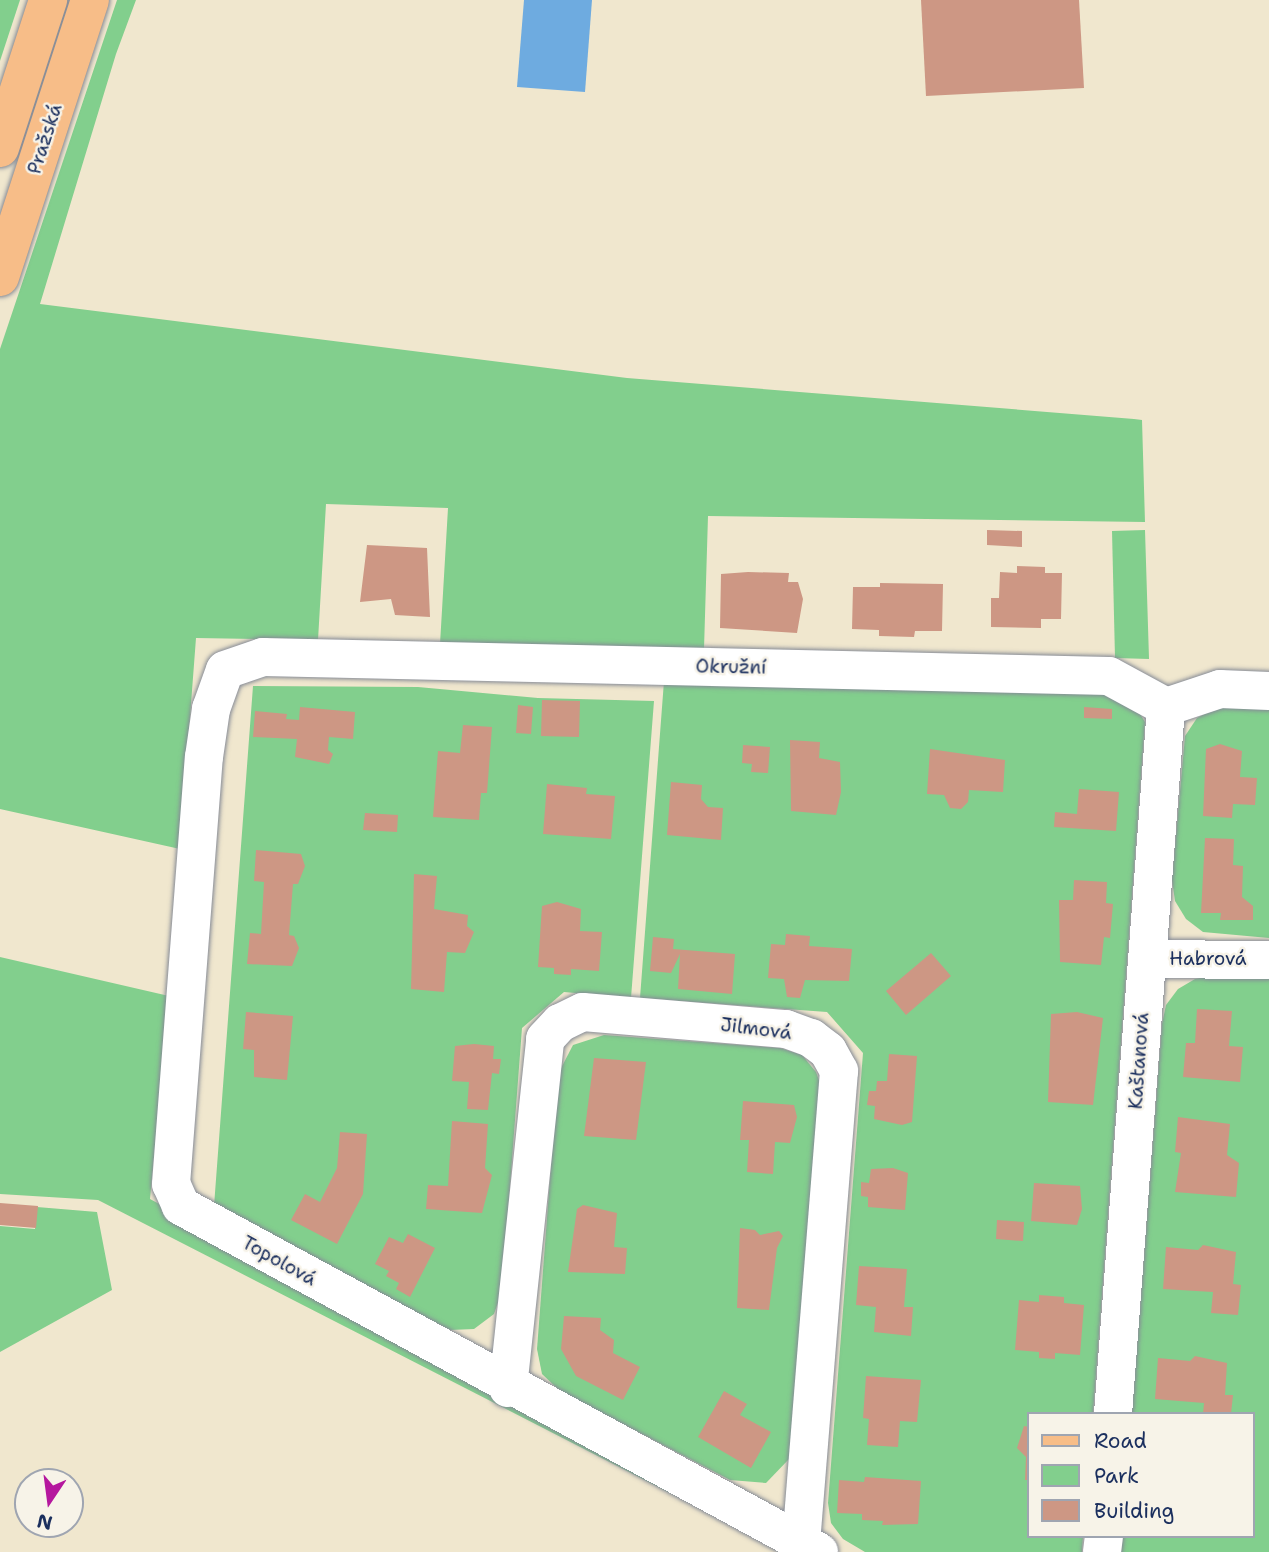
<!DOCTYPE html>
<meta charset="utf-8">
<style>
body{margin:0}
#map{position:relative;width:1269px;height:1552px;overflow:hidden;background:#f0e7ce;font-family:"Shantell Sans",sans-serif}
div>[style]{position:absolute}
.green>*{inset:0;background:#82cf8d}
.water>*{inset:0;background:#6eabe0}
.building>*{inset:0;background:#cd9784}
.roads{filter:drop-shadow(0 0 2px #868b96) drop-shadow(0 0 2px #868b96)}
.minor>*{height:38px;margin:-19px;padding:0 19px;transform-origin:19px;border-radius:19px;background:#fff}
.major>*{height:38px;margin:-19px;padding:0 19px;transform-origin:19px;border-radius:19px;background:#f7bd88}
span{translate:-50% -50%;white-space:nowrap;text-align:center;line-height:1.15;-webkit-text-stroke:5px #f7f3e8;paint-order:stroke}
.street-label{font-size:19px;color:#1b2f5e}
.legend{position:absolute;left:1027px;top:1412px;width:228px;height:126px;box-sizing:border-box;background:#f7f3e8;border:2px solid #9fa5b1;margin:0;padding:9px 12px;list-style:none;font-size:21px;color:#1b2f5e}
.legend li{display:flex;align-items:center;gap:14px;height:35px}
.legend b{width:35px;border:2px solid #9fa5b1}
.north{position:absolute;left:14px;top:1468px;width:70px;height:70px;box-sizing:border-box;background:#f7f3e8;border:2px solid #9fa5b1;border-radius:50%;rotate:193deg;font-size:19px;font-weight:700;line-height:28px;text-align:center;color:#1b2f5e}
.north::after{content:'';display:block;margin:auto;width:24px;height:32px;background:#b5179e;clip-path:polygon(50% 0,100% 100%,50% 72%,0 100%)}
</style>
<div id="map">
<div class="green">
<div style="clip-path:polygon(0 0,20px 0,0 61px)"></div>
<div style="clip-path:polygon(117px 0,136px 0,116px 54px,40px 304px,627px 378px,1134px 419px,1142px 420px,1145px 522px,708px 516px,704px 649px,440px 644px,448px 508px,326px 504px,318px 640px,196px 638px,180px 849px,0 809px,0 349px)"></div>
<div style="clip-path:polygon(1145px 530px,1149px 659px,1115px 658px,1112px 531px)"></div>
<div style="clip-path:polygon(664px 681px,1099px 689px,1137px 709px,1145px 722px,1093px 1414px,1029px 1414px,1029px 1536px,1083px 1536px,1082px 1552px,865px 1552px,843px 1539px,831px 1523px,828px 1503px,863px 1053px,827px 1012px,640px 998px)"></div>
<div style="clip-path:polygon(253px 686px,418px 687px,538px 698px,654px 701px,631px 998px,564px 992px,522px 1028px,502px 1291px,494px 1314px,474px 1329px,450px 1330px,214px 1206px)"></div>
<div style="clip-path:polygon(1269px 707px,1269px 938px,1203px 932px,1186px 919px,1175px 901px,1172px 880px,1185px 736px,1197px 718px,1216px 708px)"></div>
<div style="clip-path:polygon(0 957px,169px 996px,150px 1199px,803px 1552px,785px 1552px,98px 1200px,0 1194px)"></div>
<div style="clip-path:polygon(1215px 975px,1269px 977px,1269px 1552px,1121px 1552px,1123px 1536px,1253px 1536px,1253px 1414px,1132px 1414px,1162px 1024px,1166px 1005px,1178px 989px,1195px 979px)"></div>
<div style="clip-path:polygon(604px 1035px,780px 1048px,802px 1055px,816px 1072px,820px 1083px,791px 1457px,766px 1483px,730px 1480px,560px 1391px,542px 1374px,537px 1349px,558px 1074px,573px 1045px)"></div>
<div style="clip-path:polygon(37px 1207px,97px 1212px,112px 1290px,0 1352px,0 1226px,35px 1229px)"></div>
</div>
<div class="water">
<div style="clip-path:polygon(524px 0,592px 0,585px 92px,517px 87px)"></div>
</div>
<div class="building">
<div style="clip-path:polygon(921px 0,1079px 0,1084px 88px,926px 96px)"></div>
<div style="clip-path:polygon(987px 530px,1022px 531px,1022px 547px,987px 545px)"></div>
<div style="clip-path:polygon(367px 545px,427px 548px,430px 617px,395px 615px,391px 599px,360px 602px)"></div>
<div style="clip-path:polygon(1017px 566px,1045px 567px,1045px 573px,1062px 573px,1061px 619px,1041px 619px,1041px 628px,991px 627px,991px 598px,999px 598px,1000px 572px,1017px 573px)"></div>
<div style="clip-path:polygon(748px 572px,789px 573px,788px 582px,798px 582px,803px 599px,797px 633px,720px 628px,721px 574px)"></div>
<div style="clip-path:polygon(880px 583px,943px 584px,942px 631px,915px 631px,914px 637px,879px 636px,879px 630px,852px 629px,853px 587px,880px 587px)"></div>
<div style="clip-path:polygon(542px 700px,580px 701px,579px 737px,541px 736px)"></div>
<div style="clip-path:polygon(518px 705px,533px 707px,531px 734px,516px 733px)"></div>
<div style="clip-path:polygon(300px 707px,355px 712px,353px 739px,329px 737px,328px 750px,333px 754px,329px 764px,295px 757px,297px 739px,253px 737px,255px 711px,287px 714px,286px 719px,299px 720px)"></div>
<div style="clip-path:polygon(1084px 707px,1112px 709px,1112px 719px,1084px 718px)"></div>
<div style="clip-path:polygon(463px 725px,492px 727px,487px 793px,481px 793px,479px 820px,433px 817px,438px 751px,460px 753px)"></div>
<div style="clip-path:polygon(790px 740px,820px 742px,819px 758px,840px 762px,841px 792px,836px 815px,791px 811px)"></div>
<div style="clip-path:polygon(1220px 744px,1242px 751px,1240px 777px,1257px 778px,1255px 805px,1233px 804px,1232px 818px,1203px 816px,1206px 749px)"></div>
<div style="clip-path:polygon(743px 745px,770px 747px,768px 773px,751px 772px,752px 764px,742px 763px)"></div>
<div style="clip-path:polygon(930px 749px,1005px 760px,1003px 792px,969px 790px,968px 802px,961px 809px,950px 808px,944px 795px,927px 794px)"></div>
<div style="clip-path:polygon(671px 782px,702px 785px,701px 799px,708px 807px,723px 808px,721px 840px,667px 835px)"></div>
<div style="clip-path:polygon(547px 784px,587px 788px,586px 794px,615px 796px,611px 839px,543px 834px)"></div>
<div style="clip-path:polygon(1079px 789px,1119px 792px,1116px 831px,1054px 827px,1055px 812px,1077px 814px)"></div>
<div style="clip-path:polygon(365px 813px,398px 815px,397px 832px,363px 830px)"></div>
<div style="clip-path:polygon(1205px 838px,1234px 839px,1233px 865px,1243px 866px,1242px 897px,1253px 906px,1253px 920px,1220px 920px,1221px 913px,1201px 913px)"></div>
<div style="clip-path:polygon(256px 850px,301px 854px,305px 866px,298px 884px,293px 884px,289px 935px,294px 936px,299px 948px,292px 966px,247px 964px,250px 933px,261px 934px,264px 882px,254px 881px)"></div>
<div style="clip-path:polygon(414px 874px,437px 876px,434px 909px,468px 915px,467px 926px,474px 932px,465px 953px,447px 952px,444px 992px,411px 989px)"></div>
<div style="clip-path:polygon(1074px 880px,1107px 882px,1106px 903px,1113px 904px,1110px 938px,1104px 937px,1101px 965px,1060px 962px,1059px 900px,1073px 900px)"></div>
<div style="clip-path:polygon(557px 902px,581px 909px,580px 931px,602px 932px,599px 971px,571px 969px,571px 975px,554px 974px,554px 968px,538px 967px,542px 906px)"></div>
<div style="clip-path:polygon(786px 934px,810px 936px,809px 946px,852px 949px,849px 981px,805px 980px,800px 998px,787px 997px,784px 979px,768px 978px,771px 944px,785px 945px)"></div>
<div style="clip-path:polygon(653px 937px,674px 939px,673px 949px,735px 954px,732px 994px,678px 989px,680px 954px,671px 973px,650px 971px)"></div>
<div style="clip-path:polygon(931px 953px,951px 976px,906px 1015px,886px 991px)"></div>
<div style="clip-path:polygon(1197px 1009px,1232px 1011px,1229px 1046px,1243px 1047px,1240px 1082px,1183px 1077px,1186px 1043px,1195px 1043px)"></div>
<div style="clip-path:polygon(246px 1012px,293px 1016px,287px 1080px,254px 1077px,254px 1050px,243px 1049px)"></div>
<div style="clip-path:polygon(1077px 1012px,1103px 1018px,1093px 1105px,1048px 1102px,1051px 1014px)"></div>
<div style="clip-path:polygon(474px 1044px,494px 1046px,493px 1059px,501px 1059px,499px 1074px,492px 1073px,488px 1110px,467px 1109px,469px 1082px,452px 1081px,455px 1046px)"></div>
<div style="clip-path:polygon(889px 1054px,917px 1056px,912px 1122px,902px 1125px,874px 1119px,875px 1106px,867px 1105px,869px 1091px,876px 1091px,877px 1081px,887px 1081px)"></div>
<div style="clip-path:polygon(594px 1058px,646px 1062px,636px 1140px,584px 1136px)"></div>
<div style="clip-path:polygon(743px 1101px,794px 1105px,797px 1117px,790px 1143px,775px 1142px,773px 1174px,747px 1172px,749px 1140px,740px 1140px)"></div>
<div style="clip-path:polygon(1178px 1117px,1230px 1124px,1227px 1155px,1239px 1163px,1236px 1197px,1175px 1192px,1181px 1153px,1175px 1152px)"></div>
<div style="clip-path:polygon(452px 1121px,488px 1124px,485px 1168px,492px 1175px,482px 1213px,426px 1209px,428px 1185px,448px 1186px)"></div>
<div style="clip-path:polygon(340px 1132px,367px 1134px,363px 1194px,337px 1244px,291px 1220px,305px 1194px,320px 1202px,337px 1168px)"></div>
<div style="clip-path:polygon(893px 1168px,908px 1173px,905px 1210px,868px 1207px,868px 1197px,861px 1196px,861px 1182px,869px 1183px,871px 1169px)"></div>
<div style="clip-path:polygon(1034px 1183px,1080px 1186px,1082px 1209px,1077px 1225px,1031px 1221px)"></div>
<div style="clip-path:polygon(0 1203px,38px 1206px,36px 1228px,0 1225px)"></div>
<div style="clip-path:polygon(583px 1205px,617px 1213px,614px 1247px,627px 1248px,625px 1274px,568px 1272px,577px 1209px)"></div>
<div style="clip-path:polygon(997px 1220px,1024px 1222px,1023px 1241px,996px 1239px)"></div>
<div style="clip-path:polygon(740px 1228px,755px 1230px,760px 1235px,779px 1231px,783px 1236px,777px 1248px,769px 1310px,737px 1308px)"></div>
<div style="clip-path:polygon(408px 1234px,435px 1248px,410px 1297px,396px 1289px,399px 1283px,386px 1276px,389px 1271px,375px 1264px,389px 1237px,403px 1243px)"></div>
<div style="clip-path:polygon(1203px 1245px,1236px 1252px,1233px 1284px,1241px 1285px,1238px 1315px,1211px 1313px,1213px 1292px,1163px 1289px,1166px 1247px,1198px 1250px)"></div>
<div style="clip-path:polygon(859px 1266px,907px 1269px,904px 1307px,913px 1307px,911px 1336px,874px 1332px,876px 1307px,856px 1305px)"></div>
<div style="clip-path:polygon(1039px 1295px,1064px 1297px,1064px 1303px,1084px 1305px,1080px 1355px,1055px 1353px,1055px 1359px,1039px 1358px,1039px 1352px,1015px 1350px,1019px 1300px,1039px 1302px)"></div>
<div style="clip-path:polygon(564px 1316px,601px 1318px,600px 1330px,614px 1340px,613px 1353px,640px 1367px,623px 1400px,576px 1376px,561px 1349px)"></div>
<div style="clip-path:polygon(1195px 1356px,1227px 1363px,1225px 1395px,1233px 1395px,1231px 1414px,1203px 1414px,1204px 1403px,1155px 1399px,1158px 1358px,1190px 1361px)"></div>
<div style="clip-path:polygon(866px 1376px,921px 1380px,917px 1422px,900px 1421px,898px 1447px,867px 1445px,869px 1419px,863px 1418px)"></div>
<div style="clip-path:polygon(724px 1391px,747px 1404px,740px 1415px,771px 1432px,751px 1468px,698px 1437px)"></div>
<div style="clip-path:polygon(1024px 1426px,1029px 1427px,1029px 1480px,1025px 1480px,1026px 1457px,1017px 1448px)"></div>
<div style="clip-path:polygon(865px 1477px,921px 1481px,918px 1524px,882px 1525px,883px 1521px,862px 1520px,862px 1514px,837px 1513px,839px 1480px,864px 1482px)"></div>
</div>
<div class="roads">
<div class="minor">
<div style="left:1147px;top:959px;width:122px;rotate:0.5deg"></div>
<div style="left:508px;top:1388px;width:351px;rotate:-83.9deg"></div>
<div style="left:545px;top:1039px;width:22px;rotate:-47deg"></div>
<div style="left:560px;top:1023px;width:25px;rotate:-26deg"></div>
<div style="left:583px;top:1012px;width:204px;rotate:4.8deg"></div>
<div style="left:786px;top:1029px;width:27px;rotate:20deg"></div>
<div style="left:811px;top:1038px;width:21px;rotate:37deg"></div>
<div style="left:828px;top:1051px;width:23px;rotate:61deg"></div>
<div style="left:839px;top:1071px;width:473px;rotate:94.6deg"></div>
<div style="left:1113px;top:1414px;width:709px;rotate:-85.71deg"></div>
<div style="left:819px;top:1552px;width:726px;rotate:-151.53deg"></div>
<div style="left:181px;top:1206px;width:24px;rotate:-114deg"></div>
<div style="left:171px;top:1184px;width:428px;rotate:-85.6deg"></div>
<div style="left:204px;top:757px;width:49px;rotate:-81.7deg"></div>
<div style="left:211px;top:709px;width:41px;rotate:-70.3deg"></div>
<div style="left:225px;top:670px;width:40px;rotate:-18.9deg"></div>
<div style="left:263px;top:657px;width:846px;rotate:1.29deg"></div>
<div style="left:1109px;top:676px;width:65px;rotate:28.5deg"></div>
<div style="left:1166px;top:707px;width:57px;rotate:-18.4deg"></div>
<div style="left:1220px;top:689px;width:49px;rotate:2.3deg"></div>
<div style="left:1102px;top:1552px;width:16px;rotate:-83deg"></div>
</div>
<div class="major">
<div style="left:0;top:148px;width:156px;rotate:-72deg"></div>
<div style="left:0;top:277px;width:291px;rotate:-72deg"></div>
</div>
</div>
<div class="street-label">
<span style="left:45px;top:139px;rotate:-72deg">Pražská</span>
<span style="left:731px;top:667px;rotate:1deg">Okružní</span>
<span style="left:1208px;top:959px">Habrová</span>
<span style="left:756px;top:1029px;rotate:7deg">Jilmová</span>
<span style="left:1139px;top:1061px;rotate:-86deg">Kaštanová</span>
<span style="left:279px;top:1261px;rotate:29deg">Topolová</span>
</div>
<ul class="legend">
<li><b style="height:9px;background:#f7bd88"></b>Road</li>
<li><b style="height:19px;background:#82cf8d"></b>Park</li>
<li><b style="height:19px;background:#cd9784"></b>Building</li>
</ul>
<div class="north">N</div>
</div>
